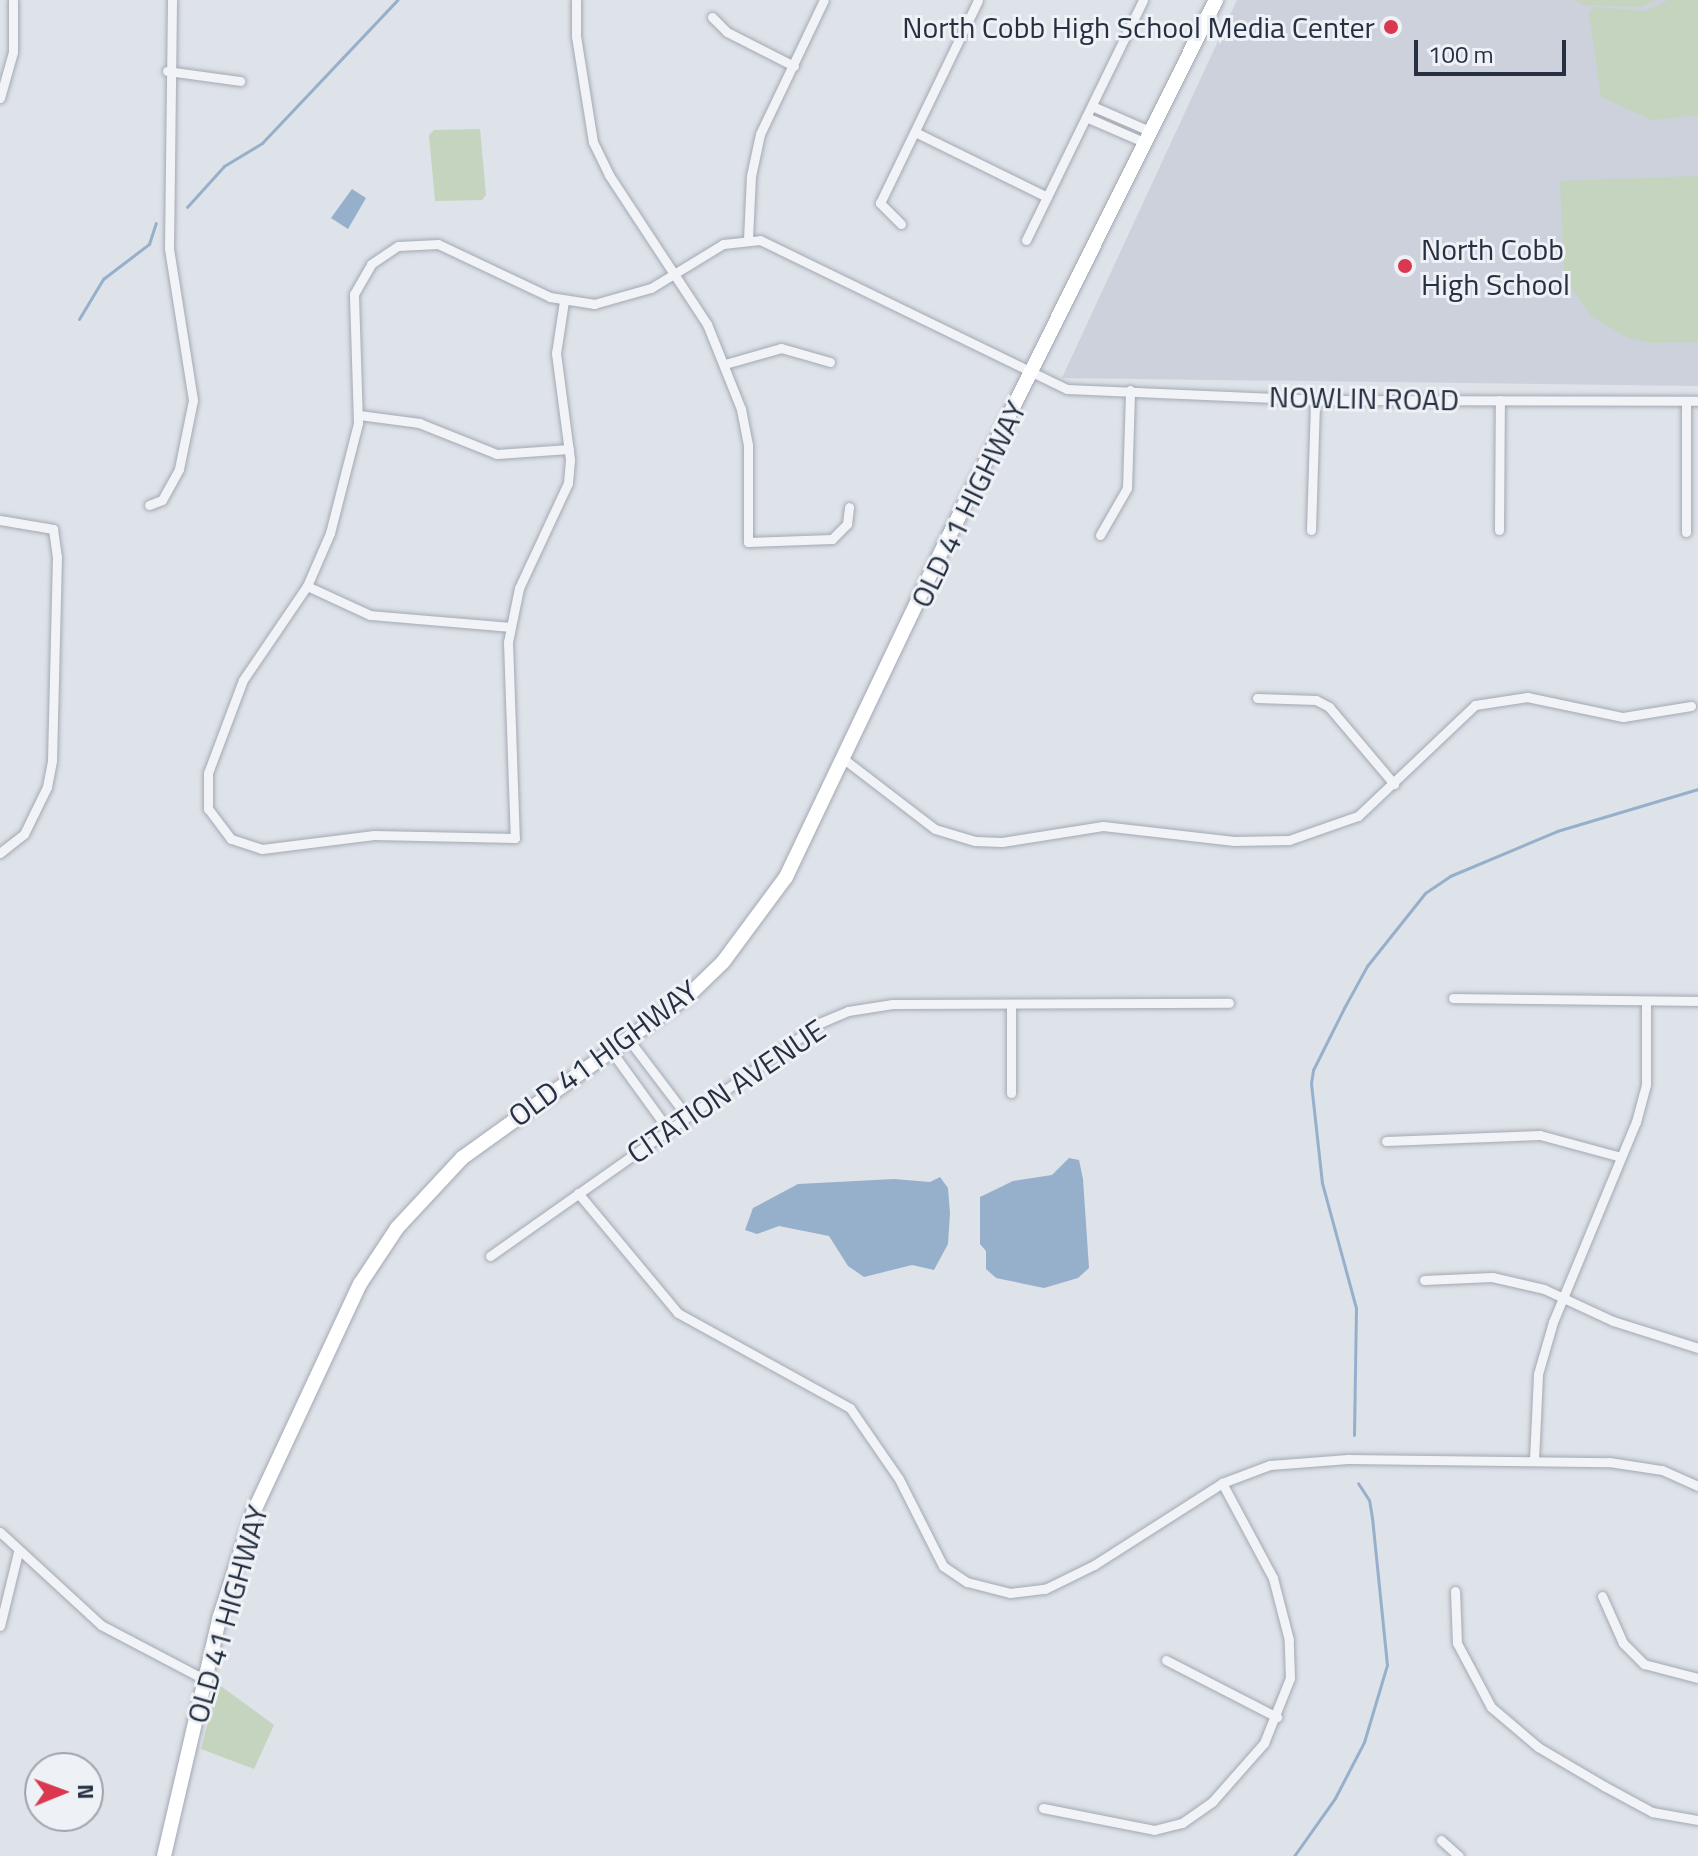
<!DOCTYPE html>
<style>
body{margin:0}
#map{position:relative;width:1698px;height:1856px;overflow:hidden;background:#dee2e9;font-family:"Titillium Web",sans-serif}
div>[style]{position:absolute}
.built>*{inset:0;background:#ccd1db}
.green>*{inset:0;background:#c4d4be}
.water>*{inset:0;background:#96b0cc}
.stream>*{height:3px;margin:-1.5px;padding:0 1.5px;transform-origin:1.5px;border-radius:1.5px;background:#96b0cc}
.roads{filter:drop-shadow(0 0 2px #a3a9b3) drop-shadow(0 0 2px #a3a9b3)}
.minor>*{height:9px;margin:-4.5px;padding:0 4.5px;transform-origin:4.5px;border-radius:4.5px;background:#f1f3f7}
.secondary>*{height:14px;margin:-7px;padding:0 7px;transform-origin:7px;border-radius:7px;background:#fff}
.dots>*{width:22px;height:22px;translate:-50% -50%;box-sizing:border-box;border:4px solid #eef1f6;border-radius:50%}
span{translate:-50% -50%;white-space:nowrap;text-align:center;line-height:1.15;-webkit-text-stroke:6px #eef1f6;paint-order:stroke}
.poi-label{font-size:30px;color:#263041}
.right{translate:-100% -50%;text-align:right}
.left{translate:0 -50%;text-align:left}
.street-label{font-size:30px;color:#263041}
.north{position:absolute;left:24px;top:1752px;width:80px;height:80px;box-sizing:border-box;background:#eef1f6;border:2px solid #9ea4ae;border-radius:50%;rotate:89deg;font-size:22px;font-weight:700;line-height:32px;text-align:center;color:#263041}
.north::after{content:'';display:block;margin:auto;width:28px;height:36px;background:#d9384f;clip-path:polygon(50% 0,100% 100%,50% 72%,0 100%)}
.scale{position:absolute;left:1414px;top:40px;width:152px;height:36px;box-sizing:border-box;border:4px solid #263041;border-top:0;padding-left:10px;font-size:24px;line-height:28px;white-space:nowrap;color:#263041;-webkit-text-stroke:6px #eef1f6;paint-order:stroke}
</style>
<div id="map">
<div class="built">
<div style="clip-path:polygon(1237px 0,1698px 0,1698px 386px,1062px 378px)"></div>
</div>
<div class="green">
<div style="clip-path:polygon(1575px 0,1656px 0,1641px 7px,1584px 5px)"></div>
<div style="clip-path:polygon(1669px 0,1698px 0,1698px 115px,1652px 120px,1601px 97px,1589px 12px,1595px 7px,1644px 11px)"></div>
<div style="clip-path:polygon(480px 129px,486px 195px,482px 200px,435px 201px,429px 135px,434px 130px)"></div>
<div style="clip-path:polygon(1698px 176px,1698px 342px,1650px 343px,1627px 337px,1592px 317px,1564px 278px,1560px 181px)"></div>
<div style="clip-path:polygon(218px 1684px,274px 1725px,254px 1769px,201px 1749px)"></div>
</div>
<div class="water">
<div style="clip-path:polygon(352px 189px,366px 198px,348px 229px,331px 218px)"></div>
<div style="clip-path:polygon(1069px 1158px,1079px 1160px,1083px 1179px,1089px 1268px,1078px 1278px,1044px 1288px,996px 1278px,986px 1269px,986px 1251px,980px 1244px,980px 1197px,1013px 1181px,1052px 1175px)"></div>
<div style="clip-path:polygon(940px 1177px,948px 1188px,950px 1213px,948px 1244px,934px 1270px,912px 1265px,864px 1277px,848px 1266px,829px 1236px,779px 1226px,757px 1234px,745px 1230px,753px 1208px,798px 1184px,894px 1179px,930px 1182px)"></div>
</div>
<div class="stream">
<div style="left:187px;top:207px;width:55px;rotate:-47.9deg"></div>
<div style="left:224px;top:166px;width:44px;rotate:-31.2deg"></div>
<div style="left:262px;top:143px;width:197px;rotate:-46.6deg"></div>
<div style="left:79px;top:319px;width:47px;rotate:-59deg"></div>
<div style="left:103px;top:279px;width:58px;rotate:-37.3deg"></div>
<div style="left:149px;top:244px;width:22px;rotate:-72deg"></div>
<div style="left:1354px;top:1435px;width:127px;rotate:-89.1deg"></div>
<div style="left:1356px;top:1308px;width:130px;rotate:-105.2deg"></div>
<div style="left:1322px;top:1183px;width:101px;rotate:-96.3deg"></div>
<div style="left:1311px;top:1083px;width:13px;rotate:-81deg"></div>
<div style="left:1313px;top:1070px;width:69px;rotate:-63.4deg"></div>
<div style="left:1344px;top:1008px;width:48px;rotate:-61.3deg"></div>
<div style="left:1367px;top:966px;width:93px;rotate:-51.5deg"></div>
<div style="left:1425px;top:893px;width:30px;rotate:-34deg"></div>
<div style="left:1450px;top:876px;width:116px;rotate:-22.8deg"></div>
<div style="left:1557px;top:831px;width:147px;rotate:-16.6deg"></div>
<div style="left:1294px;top:1856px;width:71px;rotate:-54.7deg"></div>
<div style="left:1335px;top:1798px;width:63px;rotate:-62.6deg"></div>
<div style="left:1364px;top:1742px;width:80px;rotate:-73.4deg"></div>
<div style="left:1387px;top:1665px;width:148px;rotate:-95.8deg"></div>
<div style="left:1372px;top:1518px;width:18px;rotate:-99deg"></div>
<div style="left:1369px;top:1500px;width:20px;rotate:-123deg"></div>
</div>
<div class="roads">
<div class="minor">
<div style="left:576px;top:0;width:36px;rotate:90deg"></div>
<div style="left:576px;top:36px;width:107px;rotate:80.9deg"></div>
<div style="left:593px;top:142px;width:37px;rotate:64deg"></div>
<div style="left:609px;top:175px;width:178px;rotate:56.7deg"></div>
<div style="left:707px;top:324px;width:92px;rotate:68.2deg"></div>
<div style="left:741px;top:409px;width:37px;rotate:79deg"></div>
<div style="left:748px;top:445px;width:97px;rotate:90deg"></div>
<div style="left:748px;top:542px;width:84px;rotate:-2deg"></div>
<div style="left:832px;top:539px;width:21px;rotate:-45deg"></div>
<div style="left:847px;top:524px;width:17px;rotate:-83deg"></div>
<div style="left:712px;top:17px;width:21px;rotate:45deg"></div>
<div style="left:727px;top:32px;width:75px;rotate:26.9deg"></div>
<div style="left:167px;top:71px;width:74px;rotate:7.8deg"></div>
<div style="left:0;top:98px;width:48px;rotate:-74.2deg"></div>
<div style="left:13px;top:52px;width:52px;rotate:-90deg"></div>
<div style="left:1092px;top:106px;width:65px;rotate:23.4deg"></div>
<div style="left:1086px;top:117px;width:65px;rotate:23.4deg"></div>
<div style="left:915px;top:132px;width:147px;rotate:26.2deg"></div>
<div style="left:901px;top:224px;width:30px;rotate:-135deg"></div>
<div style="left:880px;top:203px;width:225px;rotate:-64.2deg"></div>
<div style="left:748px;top:239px;width:63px;rotate:-87.3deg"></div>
<div style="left:751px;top:176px;width:43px;rotate:-77.9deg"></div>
<div style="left:760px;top:134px;width:148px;rotate:-64.5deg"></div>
<div style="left:1026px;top:240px;width:267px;rotate:-64deg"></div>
<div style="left:564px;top:301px;width:53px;rotate:98.7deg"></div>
<div style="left:556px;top:353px;width:108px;rotate:82.5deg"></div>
<div style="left:570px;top:460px;width:23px;rotate:95deg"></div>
<div style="left:568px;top:483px;width:116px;rotate:115deg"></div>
<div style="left:519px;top:588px;width:55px;rotate:101.5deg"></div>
<div style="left:508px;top:642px;width:196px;rotate:88deg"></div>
<div style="left:515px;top:838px;width:141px;rotate:-178.8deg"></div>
<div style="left:374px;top:835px;width:113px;rotate:172.9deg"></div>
<div style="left:262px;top:849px;width:33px;rotate:-162deg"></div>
<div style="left:231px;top:839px;width:38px;rotate:-127deg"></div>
<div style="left:208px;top:809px;width:36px;rotate:-90deg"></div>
<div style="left:208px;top:773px;width:99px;rotate:-69.4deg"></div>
<div style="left:243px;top:680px;width:114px;rotate:-55.8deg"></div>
<div style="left:307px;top:586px;width:58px;rotate:-66.5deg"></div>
<div style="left:330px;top:533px;width:114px;rotate:-75.7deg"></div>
<div style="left:358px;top:423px;width:129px;rotate:-91.8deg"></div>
<div style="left:354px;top:294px;width:34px;rotate:-60deg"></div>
<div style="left:371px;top:264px;width:32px;rotate:-34deg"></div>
<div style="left:398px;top:246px;width:40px;rotate:-2.9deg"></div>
<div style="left:438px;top:244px;width:124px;rotate:25.3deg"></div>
<div style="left:550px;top:297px;width:45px;rotate:9deg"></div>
<div style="left:594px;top:304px;width:59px;rotate:-15.7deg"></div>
<div style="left:651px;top:288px;width:84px;rotate:-31.4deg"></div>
<div style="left:723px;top:244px;width:37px;rotate:-6deg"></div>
<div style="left:760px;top:240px;width:341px;rotate:25.9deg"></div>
<div style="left:1067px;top:389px;width:248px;rotate:2.5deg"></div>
<div style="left:1315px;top:400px;width:383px;rotate:0.1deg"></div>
<div style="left:725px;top:364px;width:58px;rotate:-15.9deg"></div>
<div style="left:781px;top:348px;width:51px;rotate:15.9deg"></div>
<div style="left:359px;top:415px;width:61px;rotate:7.6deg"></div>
<div style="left:419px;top:423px;width:84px;rotate:21.7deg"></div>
<div style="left:497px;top:454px;width:72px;rotate:-4deg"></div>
<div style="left:149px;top:505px;width:14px;rotate:-21deg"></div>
<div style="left:162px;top:500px;width:35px;rotate:-61deg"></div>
<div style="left:179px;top:469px;width:70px;rotate:-78.5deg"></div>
<div style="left:193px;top:400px;width:154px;rotate:-99deg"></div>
<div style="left:169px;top:248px;width:248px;rotate:-89.3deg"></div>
<div style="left:0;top:520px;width:54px;rotate:9.6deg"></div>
<div style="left:53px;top:529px;width:27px;rotate:82deg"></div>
<div style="left:57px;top:556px;width:205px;rotate:91.4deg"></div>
<div style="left:52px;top:761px;width:26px;rotate:101deg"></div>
<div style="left:47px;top:787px;width:52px;rotate:116.1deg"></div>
<div style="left:24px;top:834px;width:31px;rotate:142deg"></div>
<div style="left:1311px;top:530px;width:130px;rotate:-88.2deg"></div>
<div style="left:1499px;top:530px;width:130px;rotate:-89.6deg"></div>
<div style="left:1686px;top:532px;width:131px;rotate:-90deg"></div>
<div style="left:1100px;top:535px;width:54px;rotate:-60.1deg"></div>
<div style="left:1127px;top:488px;width:98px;rotate:-88.2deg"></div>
<div style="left:307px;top:586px;width:69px;rotate:24.7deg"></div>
<div style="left:370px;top:615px;width:140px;rotate:4.9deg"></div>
<div style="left:1257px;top:698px;width:59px;rotate:1.9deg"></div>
<div style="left:1316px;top:700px;width:15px;rotate:28deg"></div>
<div style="left:1329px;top:707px;width:101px;rotate:49.8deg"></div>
<div style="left:845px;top:760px;width:113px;rotate:37.5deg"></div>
<div style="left:935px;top:829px;width:42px;rotate:16.7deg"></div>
<div style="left:975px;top:841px;width:27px;rotate:2deg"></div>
<div style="left:1002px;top:842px;width:102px;rotate:-9deg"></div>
<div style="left:1103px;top:826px;width:132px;rotate:6.5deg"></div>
<div style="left:1234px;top:841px;width:55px;rotate:-1deg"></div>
<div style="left:1289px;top:840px;width:73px;rotate:-19.2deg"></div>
<div style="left:1358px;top:816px;width:161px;rotate:-43.5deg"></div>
<div style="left:1475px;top:705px;width:53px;rotate:-8.7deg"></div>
<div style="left:1527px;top:697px;width:98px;rotate:11.8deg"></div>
<div style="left:1623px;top:717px;width:69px;rotate:-9.2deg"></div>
<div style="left:1453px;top:998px;width:245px;rotate:0.7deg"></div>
<div style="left:1011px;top:1004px;width:89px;rotate:90deg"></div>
<div style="left:629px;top:1040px;width:94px;rotate:52.8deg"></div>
<div style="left:612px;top:1052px;width:94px;rotate:54.1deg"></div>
<div style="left:1386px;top:1141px;width:154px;rotate:-2.2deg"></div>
<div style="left:1540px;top:1135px;width:84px;rotate:15.2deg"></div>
<div style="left:578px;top:1193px;width:156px;rotate:50.2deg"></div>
<div style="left:678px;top:1313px;width:196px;rotate:28.9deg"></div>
<div style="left:850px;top:1408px;width:86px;rotate:55.4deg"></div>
<div style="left:899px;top:1479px;width:97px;rotate:63.2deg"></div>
<div style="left:943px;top:1566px;width:29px;rotate:34deg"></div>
<div style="left:967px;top:1582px;width:44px;rotate:14.3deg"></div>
<div style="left:1010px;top:1593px;width:35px;rotate:-7deg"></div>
<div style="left:1045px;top:1589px;width:55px;rotate:-26.1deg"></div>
<div style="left:1094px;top:1565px;width:152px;rotate:-32.6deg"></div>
<div style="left:1222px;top:1483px;width:51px;rotate:-20.6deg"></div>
<div style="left:1270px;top:1465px;width:78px;rotate:-4.4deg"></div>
<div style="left:1348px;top:1459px;width:261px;rotate:0.7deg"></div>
<div style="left:1609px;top:1462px;width:54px;rotate:8.6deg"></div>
<div style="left:1662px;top:1470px;width:39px;rotate:24deg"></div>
<div style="left:490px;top:1256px;width:406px;rotate:-35.2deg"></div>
<div style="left:822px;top:1022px;width:28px;rotate:-23deg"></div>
<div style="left:848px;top:1011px;width:45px;rotate:-9deg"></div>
<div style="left:892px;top:1004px;width:337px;rotate:-0.2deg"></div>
<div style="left:1424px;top:1280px;width:68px;rotate:-2.5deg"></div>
<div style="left:1492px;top:1277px;width:53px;rotate:13deg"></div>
<div style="left:1544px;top:1289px;width:76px;rotate:24.9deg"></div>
<div style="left:1613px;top:1321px;width:89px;rotate:17.6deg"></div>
<div style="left:1534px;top:1460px;width:86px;rotate:-87.3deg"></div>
<div style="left:1538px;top:1374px;width:54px;rotate:-73.9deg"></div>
<div style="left:1553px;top:1322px;width:217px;rotate:-67.5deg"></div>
<div style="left:1636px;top:1122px;width:39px;rotate:-75deg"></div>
<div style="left:1646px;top:1084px;width:82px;rotate:-90deg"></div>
<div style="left:0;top:1532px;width:137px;rotate:42.6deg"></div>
<div style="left:101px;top:1625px;width:116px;rotate:27.7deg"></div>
<div style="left:1455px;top:1591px;width:52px;rotate:87.8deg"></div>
<div style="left:1457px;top:1643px;width:72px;rotate:62deg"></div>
<div style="left:1491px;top:1707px;width:62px;rotate:40.4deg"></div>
<div style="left:1538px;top:1747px;width:77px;rotate:30.6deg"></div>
<div style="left:1604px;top:1786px;width:55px;rotate:28.4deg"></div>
<div style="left:1652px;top:1812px;width:47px;rotate:9.9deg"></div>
<div style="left:1602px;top:1596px;width:51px;rotate:65.9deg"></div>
<div style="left:1623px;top:1643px;width:30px;rotate:45deg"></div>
<div style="left:1644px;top:1664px;width:56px;rotate:14.5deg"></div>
<div style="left:0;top:1626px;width:76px;rotate:-76.3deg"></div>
<div style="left:1166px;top:1660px;width:125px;rotate:27.2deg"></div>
<div style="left:1043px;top:1808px;width:113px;rotate:11.2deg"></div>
<div style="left:1154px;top:1830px;width:29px;rotate:-14deg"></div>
<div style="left:1182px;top:1823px;width:37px;rotate:-35deg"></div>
<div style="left:1212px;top:1802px;width:79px;rotate:-48.6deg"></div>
<div style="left:1264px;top:1743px;width:70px;rotate:-68.2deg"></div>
<div style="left:1290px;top:1678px;width:38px;rotate:-92deg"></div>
<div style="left:1289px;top:1640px;width:64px;rotate:-104.5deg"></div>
<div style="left:1273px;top:1578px;width:108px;rotate:-118.2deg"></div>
<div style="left:1441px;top:1840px;width:24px;rotate:42deg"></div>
</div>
<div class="secondary">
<div style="left:164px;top:1856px;width:246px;rotate:-76.9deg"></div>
<div style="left:220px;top:1616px;width:110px;rotate:-72.1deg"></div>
<div style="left:254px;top:1511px;width:251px;rotate:-65deg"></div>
<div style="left:360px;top:1284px;width:67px;rotate:-56.5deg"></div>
<div style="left:397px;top:1228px;width:96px;rotate:-47.1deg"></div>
<div style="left:462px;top:1158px;width:279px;rotate:-35.7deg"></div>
<div style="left:689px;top:995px;width:47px;rotate:-44.1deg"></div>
<div style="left:723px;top:962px;width:106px;rotate:-53.5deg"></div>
<div style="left:786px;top:877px;width:369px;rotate:-64.5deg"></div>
<div style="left:945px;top:544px;width:608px;rotate:-63.52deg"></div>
</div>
</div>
<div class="dots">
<div style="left:1391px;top:27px;background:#d9384f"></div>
<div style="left:1405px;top:266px;background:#d9384f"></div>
</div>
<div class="poi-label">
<span class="right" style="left:1375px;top:27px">North Cobb High School Media Center</span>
<span class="left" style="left:1421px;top:266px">North Cobb<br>High School</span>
</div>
<div class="street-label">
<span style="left:1364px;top:398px;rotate:1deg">NOWLIN ROAD</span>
<span style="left:968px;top:504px;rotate:-64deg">OLD 41 HIGHWAY</span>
<span style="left:603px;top:1053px;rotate:-36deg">OLD 41 HIGHWAY</span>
<span style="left:726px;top:1091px;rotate:-34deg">CITATION AVENUE</span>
<span style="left:227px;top:1614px;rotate:-74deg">OLD 41 HIGHWAY</span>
</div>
<div class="north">N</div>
<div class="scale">100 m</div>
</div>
